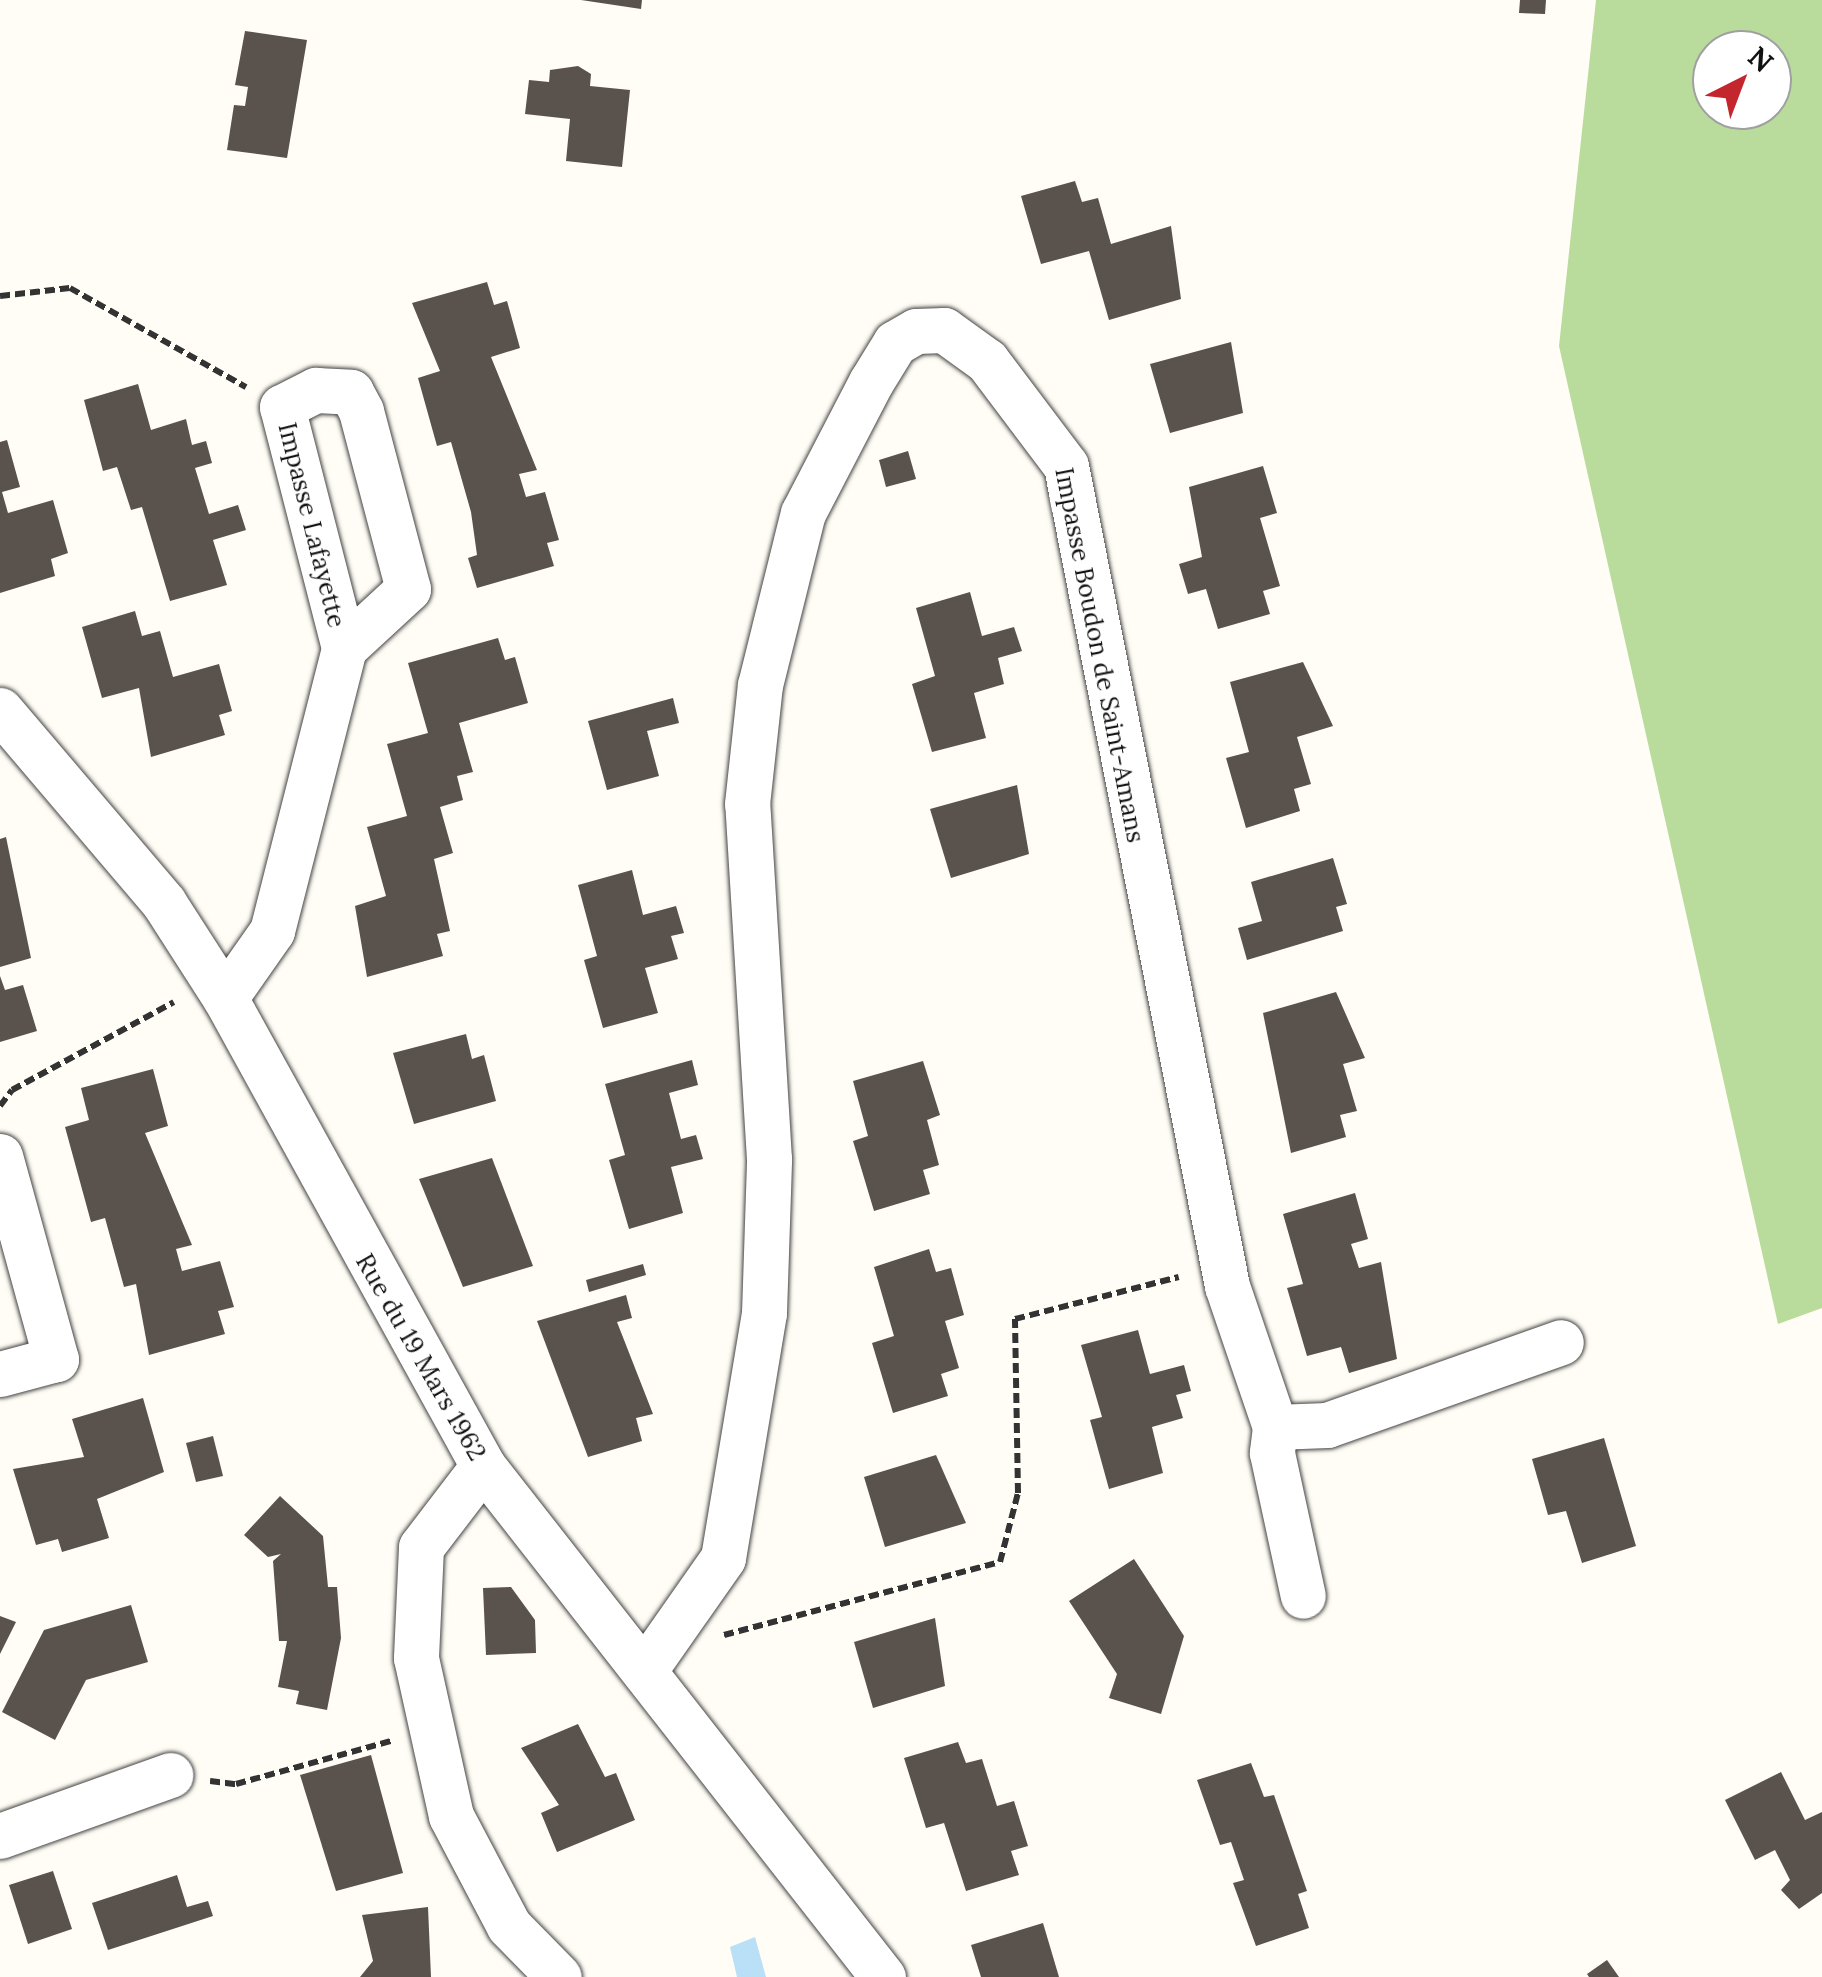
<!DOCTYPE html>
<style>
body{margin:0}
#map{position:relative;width:1822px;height:1977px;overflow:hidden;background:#fffdf5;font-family:Lora,serif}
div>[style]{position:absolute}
.forest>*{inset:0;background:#b9dc9c}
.water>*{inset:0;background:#b9e0f7}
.building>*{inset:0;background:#5a524d}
.path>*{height:6px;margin-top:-3px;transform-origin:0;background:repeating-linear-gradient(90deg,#333 0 10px,transparent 0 15px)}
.roads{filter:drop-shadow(0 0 2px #444) drop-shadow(0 0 2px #444)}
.minor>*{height:45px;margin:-22.5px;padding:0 22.5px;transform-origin:22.5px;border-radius:22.5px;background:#fff}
span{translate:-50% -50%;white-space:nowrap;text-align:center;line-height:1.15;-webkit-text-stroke:10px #fff;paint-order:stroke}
.street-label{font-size:25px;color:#111}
.north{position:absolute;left:1692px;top:30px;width:100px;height:100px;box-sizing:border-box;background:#fff;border:2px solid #a0a0a0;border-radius:50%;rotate:42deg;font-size:28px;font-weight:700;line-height:40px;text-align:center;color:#111}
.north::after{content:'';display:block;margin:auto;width:35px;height:45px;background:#c4262e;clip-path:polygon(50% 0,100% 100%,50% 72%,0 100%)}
</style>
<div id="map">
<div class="forest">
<div style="clip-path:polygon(evenodd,1596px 0,1822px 0,1822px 1308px,1778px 1324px,1559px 346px,1596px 0,1712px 50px,1772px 50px,1772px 110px,1712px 110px,1712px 50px)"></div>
</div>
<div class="water">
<div style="clip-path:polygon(755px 1937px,766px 1977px,737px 1977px,730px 1947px)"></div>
</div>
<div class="building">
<div style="clip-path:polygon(581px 0,642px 0,641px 9px)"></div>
<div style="clip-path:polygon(1520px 0,1546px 0,1545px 14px,1519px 13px)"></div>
<div style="clip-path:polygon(245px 31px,307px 40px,287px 158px,227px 150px,234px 105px,245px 106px,248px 87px,235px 85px)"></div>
<div style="clip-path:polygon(578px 66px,591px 74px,590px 86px,630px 90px,622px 167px,566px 161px,570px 119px,525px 114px,529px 80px,549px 82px,550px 70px)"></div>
<div style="clip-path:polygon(1075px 181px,1082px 202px,1098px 198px,1111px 244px,1171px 226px,1181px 299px,1109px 320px,1089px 251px,1041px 264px,1021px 196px)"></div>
<div style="clip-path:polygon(487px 282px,494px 305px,507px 301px,520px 348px,491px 357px,537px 470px,519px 474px,526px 497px,545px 492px,559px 540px,547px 543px,554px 566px,477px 588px,468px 558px,477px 555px,471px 512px,451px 442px,437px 446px,418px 378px,440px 371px,412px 303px)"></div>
<div style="clip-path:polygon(1231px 342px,1243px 413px,1170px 433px,1150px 364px)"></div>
<div style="clip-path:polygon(138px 384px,151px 430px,186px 419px,192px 445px,206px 441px,212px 463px,195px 468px,209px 514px,238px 505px,246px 530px,213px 540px,227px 585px,170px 601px,142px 507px,131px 510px,117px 467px,103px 471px,84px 400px)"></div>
<div style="clip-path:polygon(7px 440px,20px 487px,2px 492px,8px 513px,53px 500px,68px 553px,51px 559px,55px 576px,0 593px,0 442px)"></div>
<div style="clip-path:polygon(908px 451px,916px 479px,886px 487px,879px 460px)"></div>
<div style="clip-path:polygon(1263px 466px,1277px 513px,1260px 518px,1280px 586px,1263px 591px,1270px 614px,1218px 629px,1206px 589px,1188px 594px,1179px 564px,1202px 557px,1189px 487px)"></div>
<div style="clip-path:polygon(970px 592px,982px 636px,1014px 627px,1022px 651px,998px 658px,1004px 684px,974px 693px,986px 738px,932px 752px,912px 684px,935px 676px,916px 608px)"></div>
<div style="clip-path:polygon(135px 611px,142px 636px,160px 631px,173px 677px,219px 664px,232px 711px,219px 715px,225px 735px,151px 757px,139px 688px,102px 698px,82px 627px)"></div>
<div style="clip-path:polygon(498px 638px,505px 660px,515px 657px,528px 703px,459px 723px,473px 772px,457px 776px,463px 800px,440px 807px,453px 853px,434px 859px,450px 931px,437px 934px,443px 956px,367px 977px,355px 906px,386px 896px,367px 827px,407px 816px,387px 744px,428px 733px,408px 663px)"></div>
<div style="clip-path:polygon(1303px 662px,1333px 726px,1297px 737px,1311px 784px,1294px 789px,1300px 811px,1246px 828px,1226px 758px,1249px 752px,1230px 682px)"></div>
<div style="clip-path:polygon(673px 698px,679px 723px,647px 731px,659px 776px,607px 790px,588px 721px)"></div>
<div style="clip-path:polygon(1017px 785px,1029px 854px,951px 878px,930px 809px)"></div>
<div style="clip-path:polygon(6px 837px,31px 958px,0 967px,0 839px)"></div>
<div style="clip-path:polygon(1333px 858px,1347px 904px,1336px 907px,1343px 931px,1247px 960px,1238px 928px,1262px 921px,1251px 882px)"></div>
<div style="clip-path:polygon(632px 870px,643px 915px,676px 906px,684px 933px,671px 936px,678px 959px,645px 968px,658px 1013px,603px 1028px,584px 960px,597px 956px,578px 885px)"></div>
<div style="clip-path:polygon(0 976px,5px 990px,23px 985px,37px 1031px,0 1042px)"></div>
<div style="clip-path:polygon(1336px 992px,1365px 1058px,1343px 1064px,1357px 1111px,1340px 1115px,1346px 1137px,1291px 1153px,1263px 1013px)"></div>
<div style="clip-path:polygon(466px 1034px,472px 1059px,484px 1055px,496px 1101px,414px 1124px,393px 1053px)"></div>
<div style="clip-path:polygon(692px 1060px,698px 1085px,669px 1093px,681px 1139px,696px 1135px,703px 1159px,671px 1167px,683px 1213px,629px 1229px,609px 1160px,625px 1155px,605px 1084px)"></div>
<div style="clip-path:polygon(923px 1061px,940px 1115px,927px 1120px,939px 1165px,923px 1170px,930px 1194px,874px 1211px,853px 1141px,868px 1136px,853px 1081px)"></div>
<div style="clip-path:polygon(153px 1069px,168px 1126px,145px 1133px,192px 1245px,176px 1249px,182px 1271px,220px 1261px,234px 1307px,218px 1311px,225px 1334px,149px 1355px,136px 1284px,124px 1287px,105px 1218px,91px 1222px,65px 1127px,89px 1120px,81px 1088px)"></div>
<div style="clip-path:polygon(492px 1158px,533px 1266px,463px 1287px,419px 1179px)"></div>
<div style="clip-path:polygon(1355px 1193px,1368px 1239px,1351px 1244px,1359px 1268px,1381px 1262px,1397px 1359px,1349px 1373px,1341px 1347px,1307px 1356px,1287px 1288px,1303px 1284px,1283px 1214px)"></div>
<div style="clip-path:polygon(929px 1249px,936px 1272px,951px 1268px,964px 1315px,945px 1321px,959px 1368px,941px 1374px,948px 1396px,893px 1413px,872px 1343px,894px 1336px,874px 1267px)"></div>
<div style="clip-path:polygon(643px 1264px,646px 1275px,589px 1292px,586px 1280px)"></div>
<div style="clip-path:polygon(626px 1295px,632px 1318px,617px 1322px,653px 1414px,636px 1418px,642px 1441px,588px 1457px,537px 1321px)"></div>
<div style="clip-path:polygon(1138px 1330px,1150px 1374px,1184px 1365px,1191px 1391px,1176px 1395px,1183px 1418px,1152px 1427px,1163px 1473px,1109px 1489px,1090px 1420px,1102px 1417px,1081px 1345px)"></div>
<div style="clip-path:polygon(143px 1398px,164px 1472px,97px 1499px,109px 1538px,62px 1552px,58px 1539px,36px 1545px,13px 1469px,84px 1457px,72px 1419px)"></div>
<div style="clip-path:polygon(213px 1436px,223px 1476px,196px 1482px,186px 1443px)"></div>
<div style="clip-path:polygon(1604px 1438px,1636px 1546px,1582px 1563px,1566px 1511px,1548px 1515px,1532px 1459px)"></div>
<div style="clip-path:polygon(936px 1455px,966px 1523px,885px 1547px,864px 1477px)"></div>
<div style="clip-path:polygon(280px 1496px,323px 1536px,328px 1587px,337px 1587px,341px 1638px,327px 1710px,296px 1704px,299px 1691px,278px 1687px,287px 1641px,279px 1641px,273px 1561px,281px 1554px,268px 1557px,244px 1535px)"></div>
<div style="clip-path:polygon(1134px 1559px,1184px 1636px,1161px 1714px,1109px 1698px,1117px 1674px,1069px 1601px)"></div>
<div style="clip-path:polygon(511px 1587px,535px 1620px,536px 1653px,486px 1655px,483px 1588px)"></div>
<div style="clip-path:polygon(131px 1605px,148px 1662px,86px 1680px,55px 1740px,2px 1712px,44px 1630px)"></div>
<div style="clip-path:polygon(0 1616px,16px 1622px,0 1654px)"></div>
<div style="clip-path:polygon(935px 1618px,945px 1686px,873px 1708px,854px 1642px)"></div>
<div style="clip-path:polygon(578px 1724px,605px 1777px,616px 1773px,635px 1820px,557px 1852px,541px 1813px,559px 1805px,521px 1748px)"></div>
<div style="clip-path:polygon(958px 1742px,966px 1763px,982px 1759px,997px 1806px,1014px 1801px,1028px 1846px,1011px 1851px,1019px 1875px,966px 1891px,944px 1823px,926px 1828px,904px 1758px)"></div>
<div style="clip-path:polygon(371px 1755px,403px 1873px,336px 1891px,300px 1775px)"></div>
<div style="clip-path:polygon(1251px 1763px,1264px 1797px,1274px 1795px,1307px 1891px,1298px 1894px,1309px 1928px,1256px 1946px,1233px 1883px,1244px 1880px,1231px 1842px,1220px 1845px,1197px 1780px)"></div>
<div style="clip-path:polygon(1781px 1772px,1805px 1820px,1822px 1812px,1822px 1893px,1799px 1909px,1781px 1890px,1790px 1880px,1775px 1850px,1755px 1860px,1725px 1800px)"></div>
<div style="clip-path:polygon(53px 1871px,72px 1929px,28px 1944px,9px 1885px)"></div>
<div style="clip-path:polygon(177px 1875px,187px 1907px,208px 1901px,213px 1916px,108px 1950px,92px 1903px)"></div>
<div style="clip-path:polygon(428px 1907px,431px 1977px,360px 1977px,373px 1961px,362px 1915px)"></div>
<div style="clip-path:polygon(1043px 1923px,1059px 1977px,981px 1977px,971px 1945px)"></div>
<div style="clip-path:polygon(1607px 1960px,1619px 1977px,1589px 1977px,1587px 1974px)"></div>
</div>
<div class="path">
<div style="left:0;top:296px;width:70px;rotate:-6.5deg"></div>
<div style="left:70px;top:288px;width:202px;rotate:29.4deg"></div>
<div style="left:0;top:1106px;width:20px;rotate:-53deg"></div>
<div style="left:12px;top:1090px;width:184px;rotate:-28.5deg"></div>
<div style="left:724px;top:1635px;width:285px;rotate:-14.8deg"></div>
<div style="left:1000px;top:1562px;width:71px;rotate:-75.4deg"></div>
<div style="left:1018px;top:1493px;width:174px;rotate:-91deg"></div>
<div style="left:1015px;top:1319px;width:169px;rotate:-14.4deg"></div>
<div style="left:210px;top:1781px;width:26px;rotate:7deg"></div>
<div style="left:236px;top:1784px;width:161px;rotate:-15.5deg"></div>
</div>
<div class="roads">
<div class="minor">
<div style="left:0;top:710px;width:253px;rotate:49.6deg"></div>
<div style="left:164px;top:903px;width:113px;rotate:57.3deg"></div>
<div style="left:225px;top:998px;width:534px;rotate:61.13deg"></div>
<div style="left:483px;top:1466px;width:649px;rotate:51.95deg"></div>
<div style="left:225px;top:998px;width:82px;rotate:-55deg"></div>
<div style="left:272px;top:931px;width:292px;rotate:-75.7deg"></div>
<div style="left:344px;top:648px;width:249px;rotate:-104.4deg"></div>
<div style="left:282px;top:407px;width:38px;rotate:-27deg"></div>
<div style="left:316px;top:390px;width:35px;rotate:3deg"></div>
<div style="left:351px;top:392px;width:21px;rotate:62deg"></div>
<div style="left:361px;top:411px;width:184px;rotate:75.2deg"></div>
<div style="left:408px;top:589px;width:87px;rotate:137.3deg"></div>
<div style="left:0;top:1156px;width:211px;rotate:74.6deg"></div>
<div style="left:56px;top:1359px;width:58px;rotate:165deg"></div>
<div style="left:1275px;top:1427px;width:52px;rotate:-2.2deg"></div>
<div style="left:1327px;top:1425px;width:248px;rotate:-19.5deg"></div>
<div style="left:1275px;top:1427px;width:26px;rotate:97deg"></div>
<div style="left:1272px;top:1453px;width:146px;rotate:77.8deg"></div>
<div style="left:483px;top:1466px;width:102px;rotate:127.4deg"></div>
<div style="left:421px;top:1547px;width:111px;rotate:92.6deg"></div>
<div style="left:416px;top:1658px;width:162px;rotate:77.5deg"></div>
<div style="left:451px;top:1816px;width:124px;rotate:62.2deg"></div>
<div style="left:509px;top:1926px;width:71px;rotate:45.6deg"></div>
<div style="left:646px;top:1668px;width:134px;rotate:-55deg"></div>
<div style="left:723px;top:1558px;width:248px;rotate:-80.5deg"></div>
<div style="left:764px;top:1313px;width:154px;rotate:-88.1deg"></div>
<div style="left:769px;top:1159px;width:356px;rotate:-93.5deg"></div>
<div style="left:747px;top:804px;width:120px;rotate:-83.8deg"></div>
<div style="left:760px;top:685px;width:177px;rotate:-76deg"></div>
<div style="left:803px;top:513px;width:148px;rotate:-62.6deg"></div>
<div style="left:871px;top:382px;width:46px;rotate:-58.4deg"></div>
<div style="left:895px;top:343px;width:24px;rotate:-30deg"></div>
<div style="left:916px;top:331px;width:28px;rotate:-2deg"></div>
<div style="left:944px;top:330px;width:53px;rotate:35.8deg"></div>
<div style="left:987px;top:361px;width:131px;rotate:53deg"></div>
<div style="left:1066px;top:466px;width:836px;rotate:78.89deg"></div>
<div style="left:1227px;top:1286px;width:149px;rotate:71.2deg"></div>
<div style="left:0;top:1836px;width:181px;rotate:-19.7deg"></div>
</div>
</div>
<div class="street-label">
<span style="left:312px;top:525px;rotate:76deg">Impasse Lafayette</span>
<span style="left:1100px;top:655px;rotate:79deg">Impasse Boudon de Saint-Amans</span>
<span style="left:421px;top:1357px;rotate:60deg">Rue du 19 Mars 1962</span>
</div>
<div class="north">N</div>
</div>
